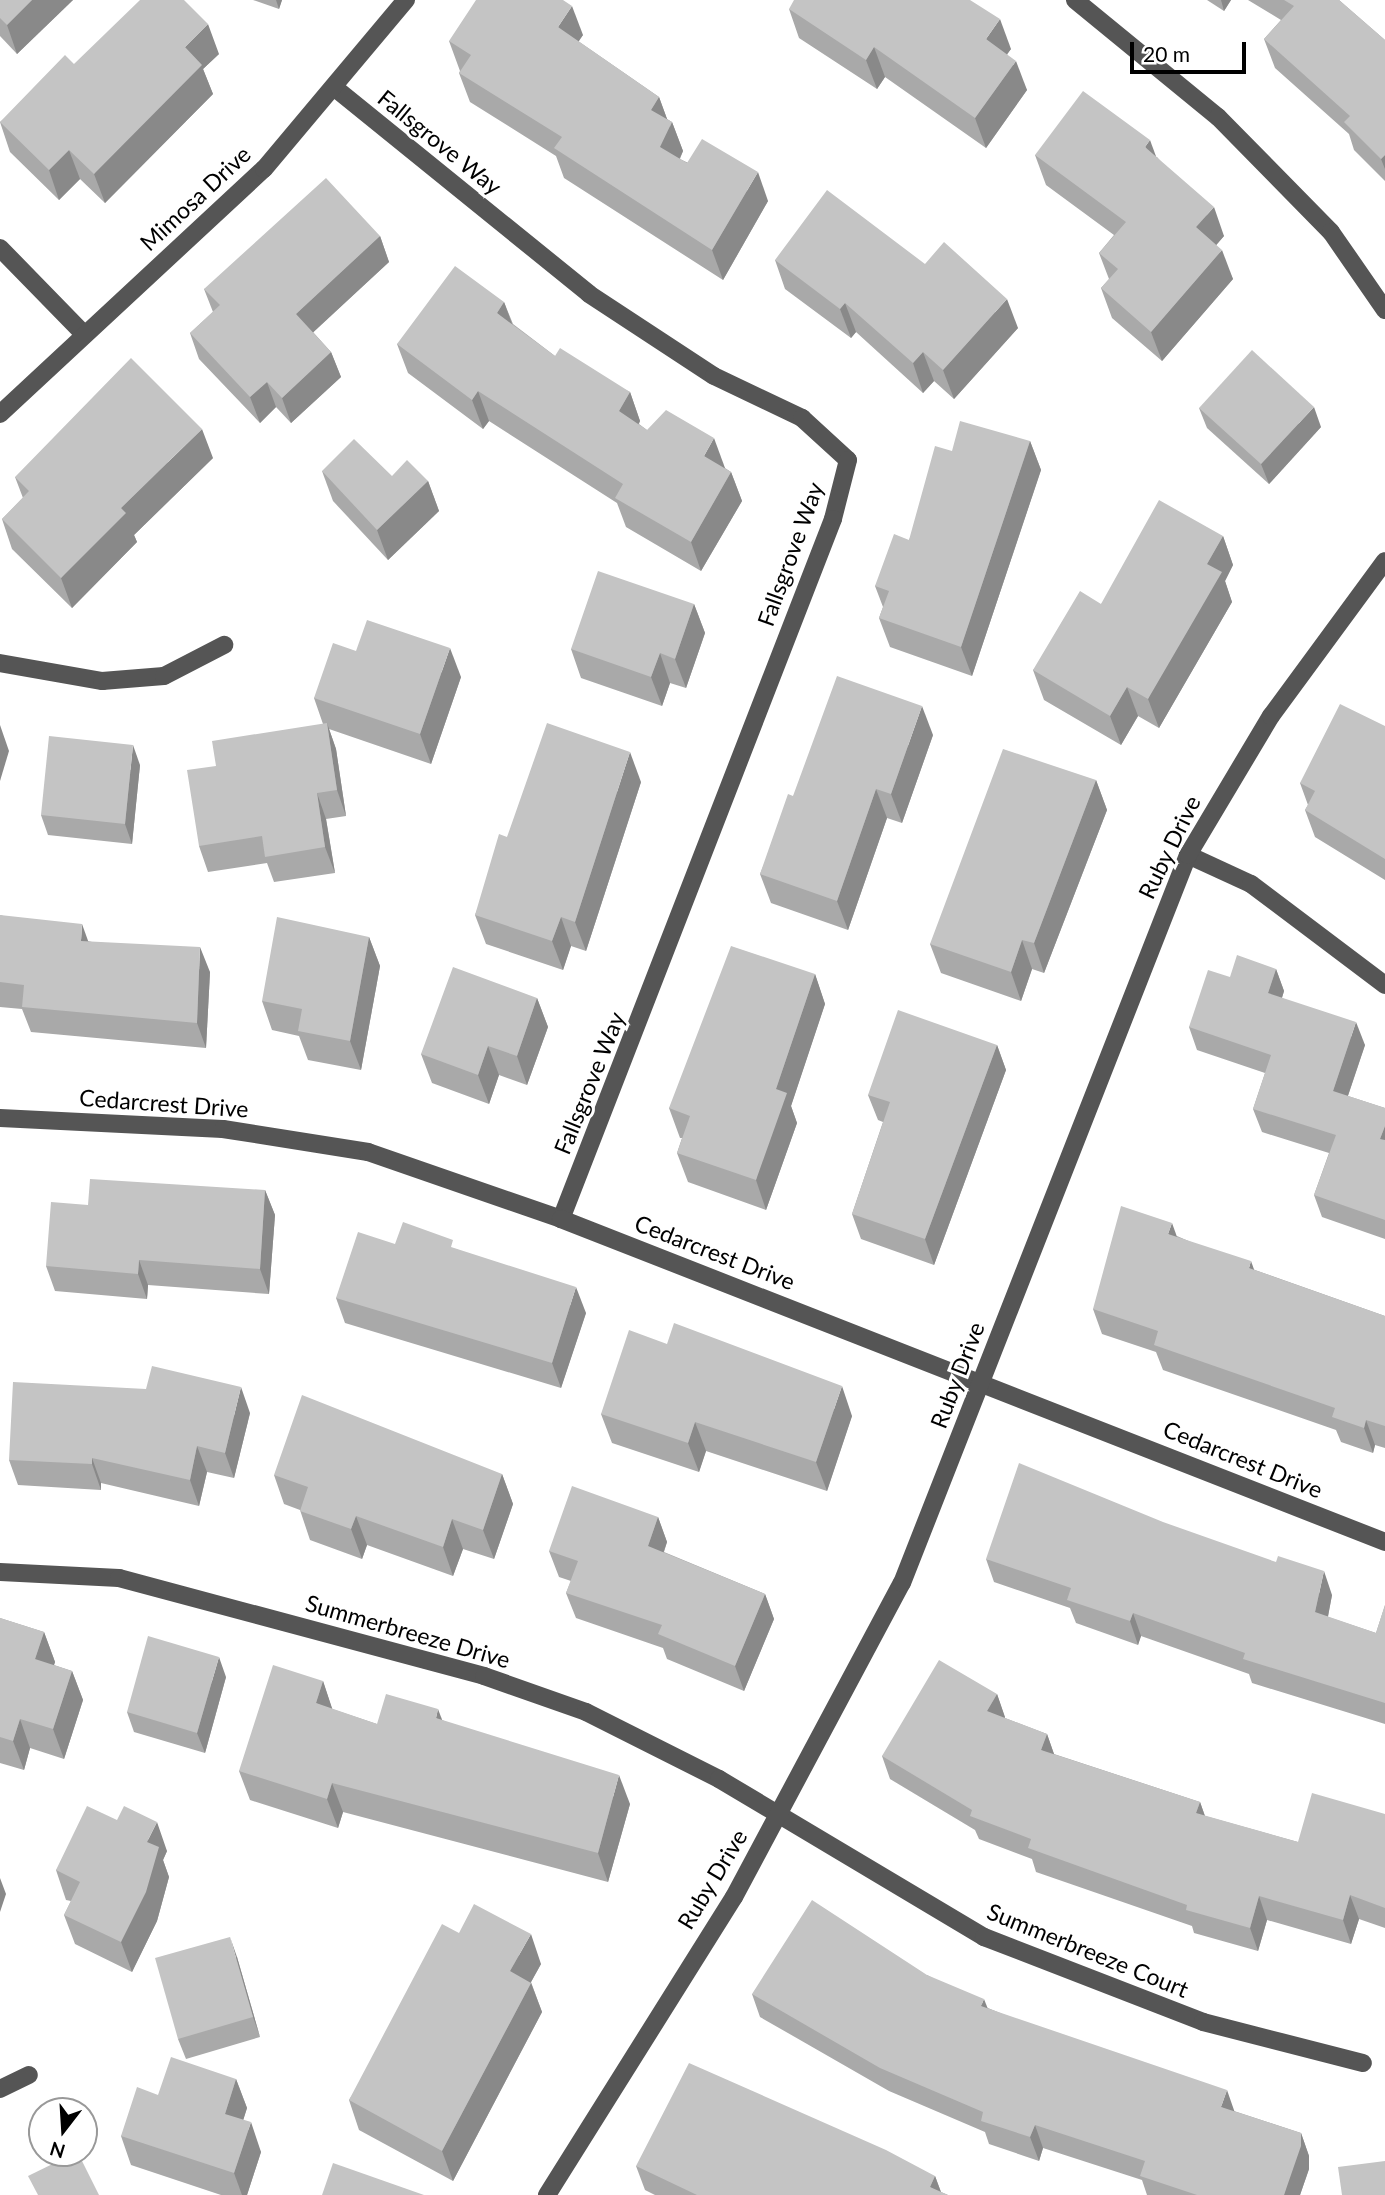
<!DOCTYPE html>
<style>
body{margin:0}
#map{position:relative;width:1385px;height:2195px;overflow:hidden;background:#fff;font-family:Lato,sans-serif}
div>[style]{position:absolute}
.minor>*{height:18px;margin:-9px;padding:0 9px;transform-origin:9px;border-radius:9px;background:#555}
.wall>*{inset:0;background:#a9a9a9}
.shaded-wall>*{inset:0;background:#898989}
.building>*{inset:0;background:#c4c4c4}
span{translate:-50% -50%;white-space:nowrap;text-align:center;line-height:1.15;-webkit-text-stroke:6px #fff;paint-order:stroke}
.street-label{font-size:23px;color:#000}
.north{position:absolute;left:28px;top:2097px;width:70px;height:70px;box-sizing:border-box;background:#fff;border:2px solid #999;border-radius:50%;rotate:197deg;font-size:19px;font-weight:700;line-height:28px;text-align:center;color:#000}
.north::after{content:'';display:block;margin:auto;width:24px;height:32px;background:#000;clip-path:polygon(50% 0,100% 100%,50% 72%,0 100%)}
.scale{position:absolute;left:1130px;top:42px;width:116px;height:32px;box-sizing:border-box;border:4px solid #000;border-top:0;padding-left:9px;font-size:21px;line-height:24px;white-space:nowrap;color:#000;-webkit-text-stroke:5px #fff;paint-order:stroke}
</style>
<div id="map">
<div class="minor">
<div style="left:1075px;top:0;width:185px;rotate:39.3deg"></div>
<div style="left:1218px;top:117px;width:161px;rotate:45.5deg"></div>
<div style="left:1331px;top:232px;width:95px;rotate:55.3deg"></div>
<div style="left:335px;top:88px;width:327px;rotate:39deg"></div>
<div style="left:589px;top:294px;width:149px;rotate:33.3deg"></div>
<div style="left:714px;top:376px;width:98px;rotate:25.5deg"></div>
<div style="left:802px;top:418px;width:62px;rotate:42.4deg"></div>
<div style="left:848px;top:460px;width:61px;rotate:104.3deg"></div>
<div style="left:833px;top:519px;width:751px;rotate:111.23deg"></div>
<div style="left:0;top:248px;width:119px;rotate:45.7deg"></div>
<div style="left:0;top:414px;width:360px;rotate:-42.9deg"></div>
<div style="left:264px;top:169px;width:221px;rotate:-50deg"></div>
<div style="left:0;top:663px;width:104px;rotate:10deg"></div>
<div style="left:102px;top:681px;width:62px;rotate:-4.6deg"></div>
<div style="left:164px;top:676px;width:68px;rotate:-27.3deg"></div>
<div style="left:1188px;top:855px;width:69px;rotate:24.7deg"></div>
<div style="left:1251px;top:884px;width:168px;rotate:37deg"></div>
<div style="left:0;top:1118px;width:223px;rotate:2.8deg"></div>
<div style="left:223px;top:1129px;width:147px;rotate:9deg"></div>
<div style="left:368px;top:1152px;width:204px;rotate:19.1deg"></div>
<div style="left:561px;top:1219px;width:885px;rotate:21.4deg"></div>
<div style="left:0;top:1572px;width:119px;rotate:2.9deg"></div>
<div style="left:119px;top:1578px;width:378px;rotate:15deg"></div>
<div style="left:484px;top:1676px;width:108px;rotate:19.4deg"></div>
<div style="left:586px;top:1712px;width:149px;rotate:26.7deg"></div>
<div style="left:719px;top:1779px;width:309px;rotate:30.8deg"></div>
<div style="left:984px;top:1937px;width:235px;rotate:21.2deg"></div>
<div style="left:1203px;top:2022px;width:165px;rotate:14.4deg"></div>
<div style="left:0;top:2089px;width:32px;rotate:-26deg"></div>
<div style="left:547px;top:2195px;width:352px;rotate:-57.9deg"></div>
<div style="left:734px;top:1897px;width:356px;rotate:-61.9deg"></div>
<div style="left:902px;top:1583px;width:782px;rotate:-68.55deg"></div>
<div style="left:1188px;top:855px;width:162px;rotate:-59.2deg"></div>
<div style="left:1271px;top:716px;width:192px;rotate:-53.7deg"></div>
</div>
<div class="wall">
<div style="clip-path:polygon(0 0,73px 0,17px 54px,0 36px)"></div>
<div style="clip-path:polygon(253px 0,282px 0,279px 9px)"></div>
<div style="clip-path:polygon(1207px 0,1231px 0,1224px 11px)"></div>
<div style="clip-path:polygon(1248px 0,1339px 0,1385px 40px,1385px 181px,1354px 150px,1349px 134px,1275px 68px,1264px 39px,1281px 20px)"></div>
<div style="clip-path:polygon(789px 9px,1011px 49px,1007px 54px,1027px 90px,986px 148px,885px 77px,877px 89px,799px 38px)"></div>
<div style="clip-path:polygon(583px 35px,578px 41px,659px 97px,667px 119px,672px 122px,683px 151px,680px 159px,768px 201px,723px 280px,564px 178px,556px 156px,470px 102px,459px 73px,460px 71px,449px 41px)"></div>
<div style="clip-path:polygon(219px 54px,203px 69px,213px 94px,105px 203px,80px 179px,59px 200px,10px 152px,0 122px,74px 64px)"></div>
<div style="clip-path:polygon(1035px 155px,1157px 157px,1224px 236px,1216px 245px,1233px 279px,1162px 361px,1112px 318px,1101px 288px,1109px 279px,1099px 253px,1114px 235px,1046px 185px)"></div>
<div style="clip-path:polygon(380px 236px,389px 262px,313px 332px,331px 352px,341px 377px,291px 423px,276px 407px,260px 423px,199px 359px,190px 333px,213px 312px,204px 289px)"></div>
<div style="clip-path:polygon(775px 260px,925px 264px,1018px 328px,954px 399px,934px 381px,923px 393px,856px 332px,851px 338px,785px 289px)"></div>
<div style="clip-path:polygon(504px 302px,513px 324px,555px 356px,630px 392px,640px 421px,639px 424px,647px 430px,725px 468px,731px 472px,742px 501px,701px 571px,626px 527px,617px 503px,489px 421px,483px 429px,408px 373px,397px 344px)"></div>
<div style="clip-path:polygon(1199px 408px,1321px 427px,1269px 484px,1207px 428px)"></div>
<div style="clip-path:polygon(1030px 441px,1041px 470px,972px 676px,890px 647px,879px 618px,883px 607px,875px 586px,909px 540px,952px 451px)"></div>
<div style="clip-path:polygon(213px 458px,134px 535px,137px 542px,72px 608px,12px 549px,2px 519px,23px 498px,15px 477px)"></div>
<div style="clip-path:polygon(322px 471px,428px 481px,439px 511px,388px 560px,333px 501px)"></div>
<div style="clip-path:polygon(1223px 536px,1233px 565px,1225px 581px,1232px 602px,1159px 728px,1138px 716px,1121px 745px,1044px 700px,1033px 670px,1101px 604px)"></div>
<div style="clip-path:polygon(694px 604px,705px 633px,686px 688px,670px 683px,662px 706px,581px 678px,571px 649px)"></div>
<div style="clip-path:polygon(356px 651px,461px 677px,431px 764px,329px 729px,336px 749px,346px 816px,326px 819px,335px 873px,274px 882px,267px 863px,208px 872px,199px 846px,216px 766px,323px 724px,314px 698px)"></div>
<div style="clip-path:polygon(1385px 726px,1385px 880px,1315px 837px,1305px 810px,1308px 805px,1300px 783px)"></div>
<div style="clip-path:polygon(933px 735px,902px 823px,887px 818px,848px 930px,771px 903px,760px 874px,793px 796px)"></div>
<div style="clip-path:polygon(140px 765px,132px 844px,48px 835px,41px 815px)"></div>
<div style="clip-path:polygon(1096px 780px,1107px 810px,1044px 973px,1032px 969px,1021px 1001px,941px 973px,930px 944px)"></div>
<div style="clip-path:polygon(641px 782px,586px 951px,571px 946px,563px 970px,486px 944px,475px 915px,507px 837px)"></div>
<div style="clip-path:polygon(0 915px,88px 941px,210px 972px,206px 1048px,31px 1032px,22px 1009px,0 1007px)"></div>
<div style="clip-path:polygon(369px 937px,380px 966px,361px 1070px,308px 1060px,299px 1036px,272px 1030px,262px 1001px)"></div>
<div style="clip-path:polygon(1276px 969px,1284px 991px,1282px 998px,1365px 1045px,1348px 1096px,1385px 1108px,1385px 1239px,1322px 1217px,1314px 1195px,1329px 1153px,1262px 1132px,1253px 1109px,1265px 1073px,1197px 1050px,1189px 1027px,1230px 977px)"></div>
<div style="clip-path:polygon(815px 974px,825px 1004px,791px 1106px,797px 1123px,766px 1210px,688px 1182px,677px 1153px,682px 1138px,680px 1138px,669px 1108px)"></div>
<div style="clip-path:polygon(537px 998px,548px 1027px,527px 1085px,499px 1075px,489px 1104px,432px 1083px,421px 1054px)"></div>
<div style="clip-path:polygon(997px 1045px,1006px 1070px,934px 1265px,861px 1239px,852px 1214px,883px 1122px,878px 1120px,868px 1095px)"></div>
<div style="clip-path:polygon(265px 1190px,275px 1215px,269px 1294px,148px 1285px,147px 1299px,55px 1291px,46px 1266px,88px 1205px)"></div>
<div style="clip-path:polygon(1177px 1236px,1255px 1270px,1385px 1316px,1385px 1448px,1375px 1445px,1373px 1453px,1341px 1442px,1336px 1430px,1163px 1370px,1156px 1352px,1102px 1334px,1093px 1309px)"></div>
<div style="clip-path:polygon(395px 1244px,456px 1249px,586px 1313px,561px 1388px,345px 1323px,336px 1298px)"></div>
<div style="clip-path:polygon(667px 1344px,852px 1416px,827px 1491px,706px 1451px,699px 1472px,612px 1443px,601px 1414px)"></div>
<div style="clip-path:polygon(250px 1413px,234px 1478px,207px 1472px,199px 1506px,101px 1483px,101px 1490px,18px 1485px,9px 1460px)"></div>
<div style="clip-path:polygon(502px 1474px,513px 1504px,494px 1559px,463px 1549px,453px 1576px,367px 1545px,362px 1559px,310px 1540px,300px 1510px,284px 1504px,274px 1475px)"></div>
<div style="clip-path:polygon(658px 1517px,667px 1542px,664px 1552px,765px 1594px,774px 1619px,744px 1691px,667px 1659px,663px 1648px,576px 1618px,566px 1593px,571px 1581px,559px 1577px,549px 1551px)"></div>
<div style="clip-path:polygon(986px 1559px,1332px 1595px,1328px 1617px,1376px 1633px,1385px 1605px,1385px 1724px,1252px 1683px,1249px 1674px,1141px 1636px,1138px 1645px,1076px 1623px,1070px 1608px,994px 1582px)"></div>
<div style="clip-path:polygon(0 1618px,44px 1632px,55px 1662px,54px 1665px,72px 1671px,83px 1700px,64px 1759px,30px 1748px,24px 1770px,0 1763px)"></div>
<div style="clip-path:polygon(226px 1677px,205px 1753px,134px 1732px,127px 1712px)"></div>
<div style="clip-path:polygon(323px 1681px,332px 1709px,377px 1724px,442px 1720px,630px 1804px,608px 1882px,343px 1812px,338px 1828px,250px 1800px,239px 1771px)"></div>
<div style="clip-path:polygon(997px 1694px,1005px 1718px,1047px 1734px,1054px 1754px,1200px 1802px,1205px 1816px,1298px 1842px,1385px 1814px,1385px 1928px,1359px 1919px,1351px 1944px,1267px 1920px,1258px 1951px,1194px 1933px,1192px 1926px,1036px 1872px,1032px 1859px,979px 1839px,975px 1830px,890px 1779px,882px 1756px)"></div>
<div style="clip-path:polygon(117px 1820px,167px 1851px,163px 1860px,169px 1877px,157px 1921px,132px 1972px,75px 1944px,64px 1915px,71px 1901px,66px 1900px,56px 1870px)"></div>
<div style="clip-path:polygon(459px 1933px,541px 1964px,531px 1982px,542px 2012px,453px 2181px,359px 2130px,349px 2100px)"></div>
<div style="clip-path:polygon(237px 1957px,260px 2037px,186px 2059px,178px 2039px)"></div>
<div style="clip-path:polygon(927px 1975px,988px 2008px,1234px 2111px,1301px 2133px,1309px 2156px,1309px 2169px,1300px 2195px,1147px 2195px,1142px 2180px,1043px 2148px,1039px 2161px,989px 2144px,985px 2132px,889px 2091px,760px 2017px,752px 1994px)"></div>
<div style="clip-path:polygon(236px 2079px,247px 2108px,243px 2120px,261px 2152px,247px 2195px,221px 2195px,131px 2165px,121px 2136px,158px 2095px)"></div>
<div style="clip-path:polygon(636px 2166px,935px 2176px,941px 2192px,948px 2195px,655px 2195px,645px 2190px)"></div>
</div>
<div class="shaded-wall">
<div style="clip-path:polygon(32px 0,73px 0,17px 54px,7px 25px)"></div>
<div style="clip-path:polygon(276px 0,282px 0,279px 9px)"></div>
<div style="clip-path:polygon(1221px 0,1231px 0,1224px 11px)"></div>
<div style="clip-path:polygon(572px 6px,583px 35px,569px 56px,558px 27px)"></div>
<div style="clip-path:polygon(1000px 19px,1011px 49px,997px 68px,986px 39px)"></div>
<div style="clip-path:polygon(208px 24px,219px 54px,203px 69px,213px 94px,105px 203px,94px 174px,185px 47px)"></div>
<div style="clip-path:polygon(874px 47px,885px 77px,877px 89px,866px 60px)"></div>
<div style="clip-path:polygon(1016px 61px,1027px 90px,986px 148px,975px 118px)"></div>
<div style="clip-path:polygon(659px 97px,670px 127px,672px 122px,683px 151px,671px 177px,660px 147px,651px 110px)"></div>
<div style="clip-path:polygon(1150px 140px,1161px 170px,1145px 147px)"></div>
<div style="clip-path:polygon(69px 150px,80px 179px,59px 200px,49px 170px)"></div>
<div style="clip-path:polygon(1385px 155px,1385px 169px,1381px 159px)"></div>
<div style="clip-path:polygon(758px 172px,768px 201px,723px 280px,712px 250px)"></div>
<div style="clip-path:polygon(1214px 207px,1224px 236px,1206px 257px,1196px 227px)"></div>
<div style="clip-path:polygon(380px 236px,389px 262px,305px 340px,296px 314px)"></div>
<div style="clip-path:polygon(1222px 250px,1233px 279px,1162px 361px,1151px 332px)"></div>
<div style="clip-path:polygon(1007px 299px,1018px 328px,954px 399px,943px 370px)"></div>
<div style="clip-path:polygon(504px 302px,515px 332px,497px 313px)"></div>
<div style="clip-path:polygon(845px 303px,856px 332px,851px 338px,840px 309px)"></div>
<div style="clip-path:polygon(331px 352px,341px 377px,291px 423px,282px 398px)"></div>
<div style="clip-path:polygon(923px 352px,934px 381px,923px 393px,913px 363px)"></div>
<div style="clip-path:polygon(267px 382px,276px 407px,260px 423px,250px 397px)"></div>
<div style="clip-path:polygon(478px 391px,489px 421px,483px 429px,472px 400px)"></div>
<div style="clip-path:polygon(630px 392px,640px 421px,629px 441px,619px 411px)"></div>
<div style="clip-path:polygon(1314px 407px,1321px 427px,1269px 484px,1261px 464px)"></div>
<div style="clip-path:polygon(202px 429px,213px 458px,134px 535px,137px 542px,72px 608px,61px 578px,121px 508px)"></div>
<div style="clip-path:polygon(714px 438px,725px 468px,714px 486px,704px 456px)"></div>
<div style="clip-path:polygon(1030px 441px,1041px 470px,972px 676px,961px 647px)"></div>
<div style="clip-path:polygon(731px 472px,742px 501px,701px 571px,691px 542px)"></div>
<div style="clip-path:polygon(428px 481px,439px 511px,388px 560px,377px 530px)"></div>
<div style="clip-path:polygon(1223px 536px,1233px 565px,1225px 581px,1232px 602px,1159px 728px,1148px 699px,1207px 564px)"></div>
<div style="clip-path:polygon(694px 604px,705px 633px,686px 688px,675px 659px)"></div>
<div style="clip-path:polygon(450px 648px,461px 677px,431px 764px,420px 734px)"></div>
<div style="clip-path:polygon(660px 653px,670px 683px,662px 706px,651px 677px)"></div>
<div style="clip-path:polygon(1127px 687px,1138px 716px,1121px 745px,1110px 716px)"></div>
<div style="clip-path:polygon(922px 706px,933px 735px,902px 823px,891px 794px)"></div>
<div style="clip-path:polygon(327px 723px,336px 749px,346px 816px,337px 790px)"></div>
<div style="clip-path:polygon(0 725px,9px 751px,0 781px)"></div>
<div style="clip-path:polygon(133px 745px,140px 765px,132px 844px,125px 824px)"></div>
<div style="clip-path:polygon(630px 752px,641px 782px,586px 951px,575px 922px)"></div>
<div style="clip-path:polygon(1096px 780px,1107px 810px,1044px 973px,1034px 943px)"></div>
<div style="clip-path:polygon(876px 789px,887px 818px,848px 930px,837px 901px)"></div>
<div style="clip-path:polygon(317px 793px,326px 819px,335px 873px,325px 847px)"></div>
<div style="clip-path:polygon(561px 917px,571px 946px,563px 970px,552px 941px)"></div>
<div style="clip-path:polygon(82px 924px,91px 949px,81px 941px)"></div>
<div style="clip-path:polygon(369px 937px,380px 966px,361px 1070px,350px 1041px)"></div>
<div style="clip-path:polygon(1022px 940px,1032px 969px,1021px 1001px,1011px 972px)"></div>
<div style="clip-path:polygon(200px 947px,210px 972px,206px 1048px,197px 1023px)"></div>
<div style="clip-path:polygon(1276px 969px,1284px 991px,1276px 1016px,1268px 993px)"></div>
<div style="clip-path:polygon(815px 974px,825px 1004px,791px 1106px,797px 1123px,766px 1210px,756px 1180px,776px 1089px)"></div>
<div style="clip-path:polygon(537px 998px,548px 1027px,527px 1085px,517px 1056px)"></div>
<div style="clip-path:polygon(1356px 1022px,1365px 1045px,1342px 1113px,1333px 1091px)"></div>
<div style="clip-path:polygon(997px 1045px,1006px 1070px,934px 1265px,925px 1239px)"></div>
<div style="clip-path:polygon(488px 1046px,499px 1075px,489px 1104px,478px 1075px)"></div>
<div style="clip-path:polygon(1385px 1126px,1385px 1152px,1380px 1139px)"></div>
<div style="clip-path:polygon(265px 1190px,275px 1215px,269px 1294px,260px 1269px)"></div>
<div style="clip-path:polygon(1172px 1223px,1181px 1248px,1168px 1234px)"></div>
<div style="clip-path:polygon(139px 1260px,148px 1285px,147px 1299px,138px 1274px)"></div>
<div style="clip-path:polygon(1251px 1261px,1260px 1286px,1249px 1268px)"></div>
<div style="clip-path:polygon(576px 1287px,586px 1313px,561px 1388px,552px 1363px)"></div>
<div style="clip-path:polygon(842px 1386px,852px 1416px,827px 1491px,816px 1462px)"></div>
<div style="clip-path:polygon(241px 1387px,250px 1413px,234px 1478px,225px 1453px)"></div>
<div style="clip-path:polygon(1366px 1420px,1375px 1445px,1373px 1453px,1364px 1428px)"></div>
<div style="clip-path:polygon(695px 1422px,706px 1451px,699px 1472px,688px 1443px)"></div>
<div style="clip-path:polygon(197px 1446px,207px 1472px,199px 1506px,190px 1480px)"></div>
<div style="clip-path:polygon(92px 1458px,101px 1483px,101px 1490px,92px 1464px)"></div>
<div style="clip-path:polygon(502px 1474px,513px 1504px,494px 1559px,483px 1530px)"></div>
<div style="clip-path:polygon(356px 1516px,367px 1545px,362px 1559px,351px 1529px)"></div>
<div style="clip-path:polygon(658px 1517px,667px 1542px,657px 1571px,648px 1546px)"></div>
<div style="clip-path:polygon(452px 1519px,463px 1549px,453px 1576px,443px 1547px)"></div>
<div style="clip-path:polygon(1324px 1571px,1332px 1595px,1324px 1636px,1315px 1612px)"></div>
<div style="clip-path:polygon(765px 1594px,774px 1619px,744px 1691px,735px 1666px)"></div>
<div style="clip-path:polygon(1133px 1613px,1141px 1636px,1138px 1645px,1130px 1621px)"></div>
<div style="clip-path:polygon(44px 1632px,55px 1662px,46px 1689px,35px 1659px)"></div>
<div style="clip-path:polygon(219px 1657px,226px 1677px,205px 1753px,197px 1733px)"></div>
<div style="clip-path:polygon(72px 1671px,83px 1700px,64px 1759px,53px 1729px)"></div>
<div style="clip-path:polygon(323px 1681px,333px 1711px,316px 1703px)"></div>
<div style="clip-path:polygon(997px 1694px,1005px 1717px,995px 1734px,987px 1711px)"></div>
<div style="clip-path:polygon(438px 1709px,449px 1738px,436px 1718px)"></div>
<div style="clip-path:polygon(20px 1719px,30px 1748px,24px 1770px,13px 1741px)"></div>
<div style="clip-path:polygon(1047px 1734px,1055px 1757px,1041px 1750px)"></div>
<div style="clip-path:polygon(619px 1775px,630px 1804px,608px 1882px,598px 1853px)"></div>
<div style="clip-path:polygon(332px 1783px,343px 1812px,338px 1828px,327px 1799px)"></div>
<div style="clip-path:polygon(1200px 1802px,1208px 1825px,1196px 1813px)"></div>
<div style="clip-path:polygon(157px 1822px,167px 1851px,163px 1860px,169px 1877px,157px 1921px,132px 1972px,121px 1942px,147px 1842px)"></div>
<div style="clip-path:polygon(0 1878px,6px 1894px,0 1912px)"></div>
<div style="clip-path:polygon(1350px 1895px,1359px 1919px,1351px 1944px,1343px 1920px)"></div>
<div style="clip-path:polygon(1259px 1896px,1267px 1920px,1258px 1951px,1250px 1928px)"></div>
<div style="clip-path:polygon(531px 1934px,541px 1964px,521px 2000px,510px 1971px)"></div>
<div style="clip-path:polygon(230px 1937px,237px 1957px,260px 2037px,253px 2017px)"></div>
<div style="clip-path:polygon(531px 1983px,542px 2012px,453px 2181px,442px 2151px)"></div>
<div style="clip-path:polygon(984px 1999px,993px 2022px,981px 2006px)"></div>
<div style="clip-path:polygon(236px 2079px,247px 2108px,236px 2143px,225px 2114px)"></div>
<div style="clip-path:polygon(1227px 2090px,1235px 2113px,1221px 2107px)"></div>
<div style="clip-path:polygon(251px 2122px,261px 2152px,247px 2195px,242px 2195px,234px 2173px)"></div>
<div style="clip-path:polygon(1035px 2125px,1043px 2148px,1039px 2161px,1030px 2137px)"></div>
<div style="clip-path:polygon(1301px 2133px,1309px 2156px,1309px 2169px,1300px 2195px,1284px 2195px)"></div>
<div style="clip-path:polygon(935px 2176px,942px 2195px,930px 2187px)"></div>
</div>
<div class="building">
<div style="clip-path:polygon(0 0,32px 0,7px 25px,0 18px)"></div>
<div style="clip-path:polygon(140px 0,184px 0,208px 24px,185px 47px,202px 65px,94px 174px,69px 150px,49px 170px,0 122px,65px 55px,74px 64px)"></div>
<div style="clip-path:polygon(476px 0,563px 0,572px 6px,558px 27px,659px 97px,651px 110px,672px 122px,660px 147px,687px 163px,702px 139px,758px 172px,712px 250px,554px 148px,562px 137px,459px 73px,471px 55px,449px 41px)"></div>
<div style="clip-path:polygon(794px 0,970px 0,1000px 19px,986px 39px,1016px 61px,975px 118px,874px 47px,866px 60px,789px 9px)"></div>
<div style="clip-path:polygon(1284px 0,1339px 0,1385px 40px,1385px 155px,1381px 159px,1344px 122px,1350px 116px,1264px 39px,1294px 6px)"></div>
<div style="clip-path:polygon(1083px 91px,1150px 140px,1145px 147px,1214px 207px,1196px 227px,1222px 250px,1151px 332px,1101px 288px,1118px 269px,1099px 253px,1126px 222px,1035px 155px)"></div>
<div style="clip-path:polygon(326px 178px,380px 236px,296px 314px,331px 352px,282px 398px,267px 382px,250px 397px,190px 333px,220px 305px,204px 289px)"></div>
<div style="clip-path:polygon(827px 190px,925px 264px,944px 242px,1007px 299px,943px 370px,923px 352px,913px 363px,845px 303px,840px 309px,775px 260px)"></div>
<div style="clip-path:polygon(455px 266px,504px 302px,497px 313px,555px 356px,560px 348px,630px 392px,619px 411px,647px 430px,666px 410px,714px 438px,704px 456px,731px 472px,691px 542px,615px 498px,623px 484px,478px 391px,472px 400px,397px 344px)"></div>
<div style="clip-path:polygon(1252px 350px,1314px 407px,1261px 464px,1199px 408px)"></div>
<div style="clip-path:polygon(131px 358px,202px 429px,121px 508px,126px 513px,61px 578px,2px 519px,29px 491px,15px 477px)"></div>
<div style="clip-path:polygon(960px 421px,1030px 441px,961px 647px,879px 618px,889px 591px,875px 586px,894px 534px,909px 540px,935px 446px,952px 451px)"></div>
<div style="clip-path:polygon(354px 439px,392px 476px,407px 460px,428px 481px,377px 530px,322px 471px)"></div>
<div style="clip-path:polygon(1159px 500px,1223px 536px,1207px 564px,1222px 572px,1148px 699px,1127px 687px,1110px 716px,1033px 670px,1080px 591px,1101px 604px)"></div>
<div style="clip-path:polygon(598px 571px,694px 604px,675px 659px,660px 653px,651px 677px,571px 649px)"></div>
<div style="clip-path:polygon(367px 620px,450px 648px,420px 734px,314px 698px,333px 643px,356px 651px)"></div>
<div style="clip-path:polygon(837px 676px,922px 706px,891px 794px,876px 789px,837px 901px,760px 874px,788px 794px,793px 796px)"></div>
<div style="clip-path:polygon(1340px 704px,1385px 726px,1385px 859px,1305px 810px,1315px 791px,1300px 783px)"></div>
<div style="clip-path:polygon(327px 723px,337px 790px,317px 793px,325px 847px,265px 857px,262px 836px,199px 846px,187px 770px,216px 766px,212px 741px)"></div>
<div style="clip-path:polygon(547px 723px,630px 752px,575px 922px,561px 917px,552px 941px,475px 915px,499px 834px,507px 837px)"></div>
<div style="clip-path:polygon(49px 736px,133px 745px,125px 824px,41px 815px)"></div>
<div style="clip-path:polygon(1003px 749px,1096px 780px,1034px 943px,1022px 940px,1011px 972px,930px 944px)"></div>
<div style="clip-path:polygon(0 915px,82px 924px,81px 941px,200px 947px,197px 1023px,22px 1007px,24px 985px,0 982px)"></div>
<div style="clip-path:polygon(277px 917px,369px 937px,350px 1041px,298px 1031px,302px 1009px,262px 1001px)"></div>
<div style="clip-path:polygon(731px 946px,815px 974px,776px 1089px,787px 1093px,756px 1180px,677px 1153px,690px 1116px,669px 1108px)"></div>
<div style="clip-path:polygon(1237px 955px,1276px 969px,1268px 993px,1356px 1022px,1333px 1091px,1385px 1108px,1385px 1126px,1380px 1139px,1385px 1140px,1385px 1220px,1314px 1195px,1336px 1135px,1253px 1109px,1271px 1055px,1189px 1027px,1208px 970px,1230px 977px)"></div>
<div style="clip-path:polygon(453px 967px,537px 998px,517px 1056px,488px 1046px,478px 1075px,421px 1054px)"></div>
<div style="clip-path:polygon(898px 1010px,997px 1045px,925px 1239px,852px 1214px,890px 1102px,868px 1095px)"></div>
<div style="clip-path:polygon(90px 1179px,265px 1190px,260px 1269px,139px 1260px,138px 1274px,46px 1266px,51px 1202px,88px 1205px)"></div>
<div style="clip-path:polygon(1121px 1206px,1172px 1223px,1168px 1234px,1251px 1261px,1249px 1268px,1385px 1316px,1385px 1426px,1366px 1420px,1364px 1428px,1332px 1417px,1335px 1408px,1154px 1345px,1158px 1331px,1093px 1309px)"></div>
<div style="clip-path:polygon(403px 1222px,453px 1240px,451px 1247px,576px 1287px,552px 1363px,336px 1298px,358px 1232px,395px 1244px)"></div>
<div style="clip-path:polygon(674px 1323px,842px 1386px,816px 1462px,695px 1422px,688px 1443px,601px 1414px,629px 1330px,667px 1344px)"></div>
<div style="clip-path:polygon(152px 1366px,241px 1387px,225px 1453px,197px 1446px,190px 1480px,92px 1458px,92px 1464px,9px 1460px,13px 1382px,146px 1389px)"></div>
<div style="clip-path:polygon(302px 1395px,502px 1474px,483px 1530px,452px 1519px,443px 1547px,356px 1516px,351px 1529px,300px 1511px,308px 1487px,274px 1475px)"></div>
<div style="clip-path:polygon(1019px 1463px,1163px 1522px,1276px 1562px,1278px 1556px,1324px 1571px,1315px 1612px,1376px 1633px,1385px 1605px,1385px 1703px,1243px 1659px,1245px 1653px,1133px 1613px,1130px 1621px,1067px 1600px,1071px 1588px,986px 1559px)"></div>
<div style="clip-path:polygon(572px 1486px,658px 1517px,648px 1546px,765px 1594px,735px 1666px,658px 1634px,662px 1625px,566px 1593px,578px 1561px,549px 1551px)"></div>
<div style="clip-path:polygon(0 1618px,44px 1632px,35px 1659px,72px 1671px,53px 1729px,20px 1719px,13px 1741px,0 1737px)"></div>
<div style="clip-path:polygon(148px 1636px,219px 1657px,197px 1733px,127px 1712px)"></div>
<div style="clip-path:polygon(939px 1660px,997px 1694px,987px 1711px,1047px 1734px,1041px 1750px,1200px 1802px,1196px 1813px,1298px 1842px,1312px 1793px,1385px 1814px,1385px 1908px,1350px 1895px,1343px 1920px,1259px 1896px,1250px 1928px,1186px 1910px,1187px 1905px,1028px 1848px,1031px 1839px,970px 1816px,972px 1810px,882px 1756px)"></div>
<div style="clip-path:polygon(273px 1665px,323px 1681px,316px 1703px,377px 1724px,386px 1694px,438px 1709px,436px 1718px,619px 1775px,598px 1853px,332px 1783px,327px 1799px,239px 1771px)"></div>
<div style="clip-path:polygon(87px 1806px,117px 1820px,124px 1806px,157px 1822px,147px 1842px,159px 1847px,146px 1892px,121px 1942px,64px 1915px,80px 1882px,56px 1870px)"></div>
<div style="clip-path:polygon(812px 1900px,927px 1975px,984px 1999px,981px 2006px,1227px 2090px,1221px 2107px,1301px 2133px,1301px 2146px,1284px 2195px,1197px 2195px,1140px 2176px,1145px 2161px,1035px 2125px,1030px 2137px,981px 2121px,983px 2112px,880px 2068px,752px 1994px)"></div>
<div style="clip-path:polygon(474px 1904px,531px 1934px,510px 1971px,531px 1983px,442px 2151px,349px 2100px,442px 1924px,459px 1933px)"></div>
<div style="clip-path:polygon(230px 1937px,253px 2017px,178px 2039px,155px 1958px)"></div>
<div style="clip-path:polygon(171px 2057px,236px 2079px,225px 2114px,251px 2122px,234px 2173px,121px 2136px,137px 2087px,158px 2095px)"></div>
<div style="clip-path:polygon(689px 2063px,886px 2150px,935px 2176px,930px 2187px,948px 2195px,697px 2195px,636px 2166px)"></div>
<div style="clip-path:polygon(75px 2153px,78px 2153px,99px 2195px,38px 2195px,28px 2176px)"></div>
<div style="clip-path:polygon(1385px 2161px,1385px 2195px,1342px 2195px,1338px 2167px)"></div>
<div style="clip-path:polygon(333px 2163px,424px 2195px,322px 2195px)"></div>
</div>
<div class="street-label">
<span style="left:440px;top:142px;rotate:39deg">Fallsgrove Way</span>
<span style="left:195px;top:198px;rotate:-43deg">Mimosa Drive</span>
<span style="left:790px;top:554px;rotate:-70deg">Fallsgrove Way</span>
<span style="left:1169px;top:847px;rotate:-64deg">Ruby Drive</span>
<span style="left:589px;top:1083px;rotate:-68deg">Fallsgrove Way</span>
<span style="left:164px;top:1103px;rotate:4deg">Cedarcrest Drive</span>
<span style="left:715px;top:1252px;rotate:21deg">Cedarcrest Drive</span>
<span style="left:957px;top:1375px;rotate:-69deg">Ruby Drive</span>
<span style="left:1243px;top:1459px;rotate:22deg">Cedarcrest Drive</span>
<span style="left:408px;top:1631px;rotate:16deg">Summerbreeze Drive</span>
<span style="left:712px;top:1879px;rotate:-59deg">Ruby Drive</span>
<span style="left:1088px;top:1950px;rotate:22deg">Summerbreeze Court</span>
</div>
<div class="north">N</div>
<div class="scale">20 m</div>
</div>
